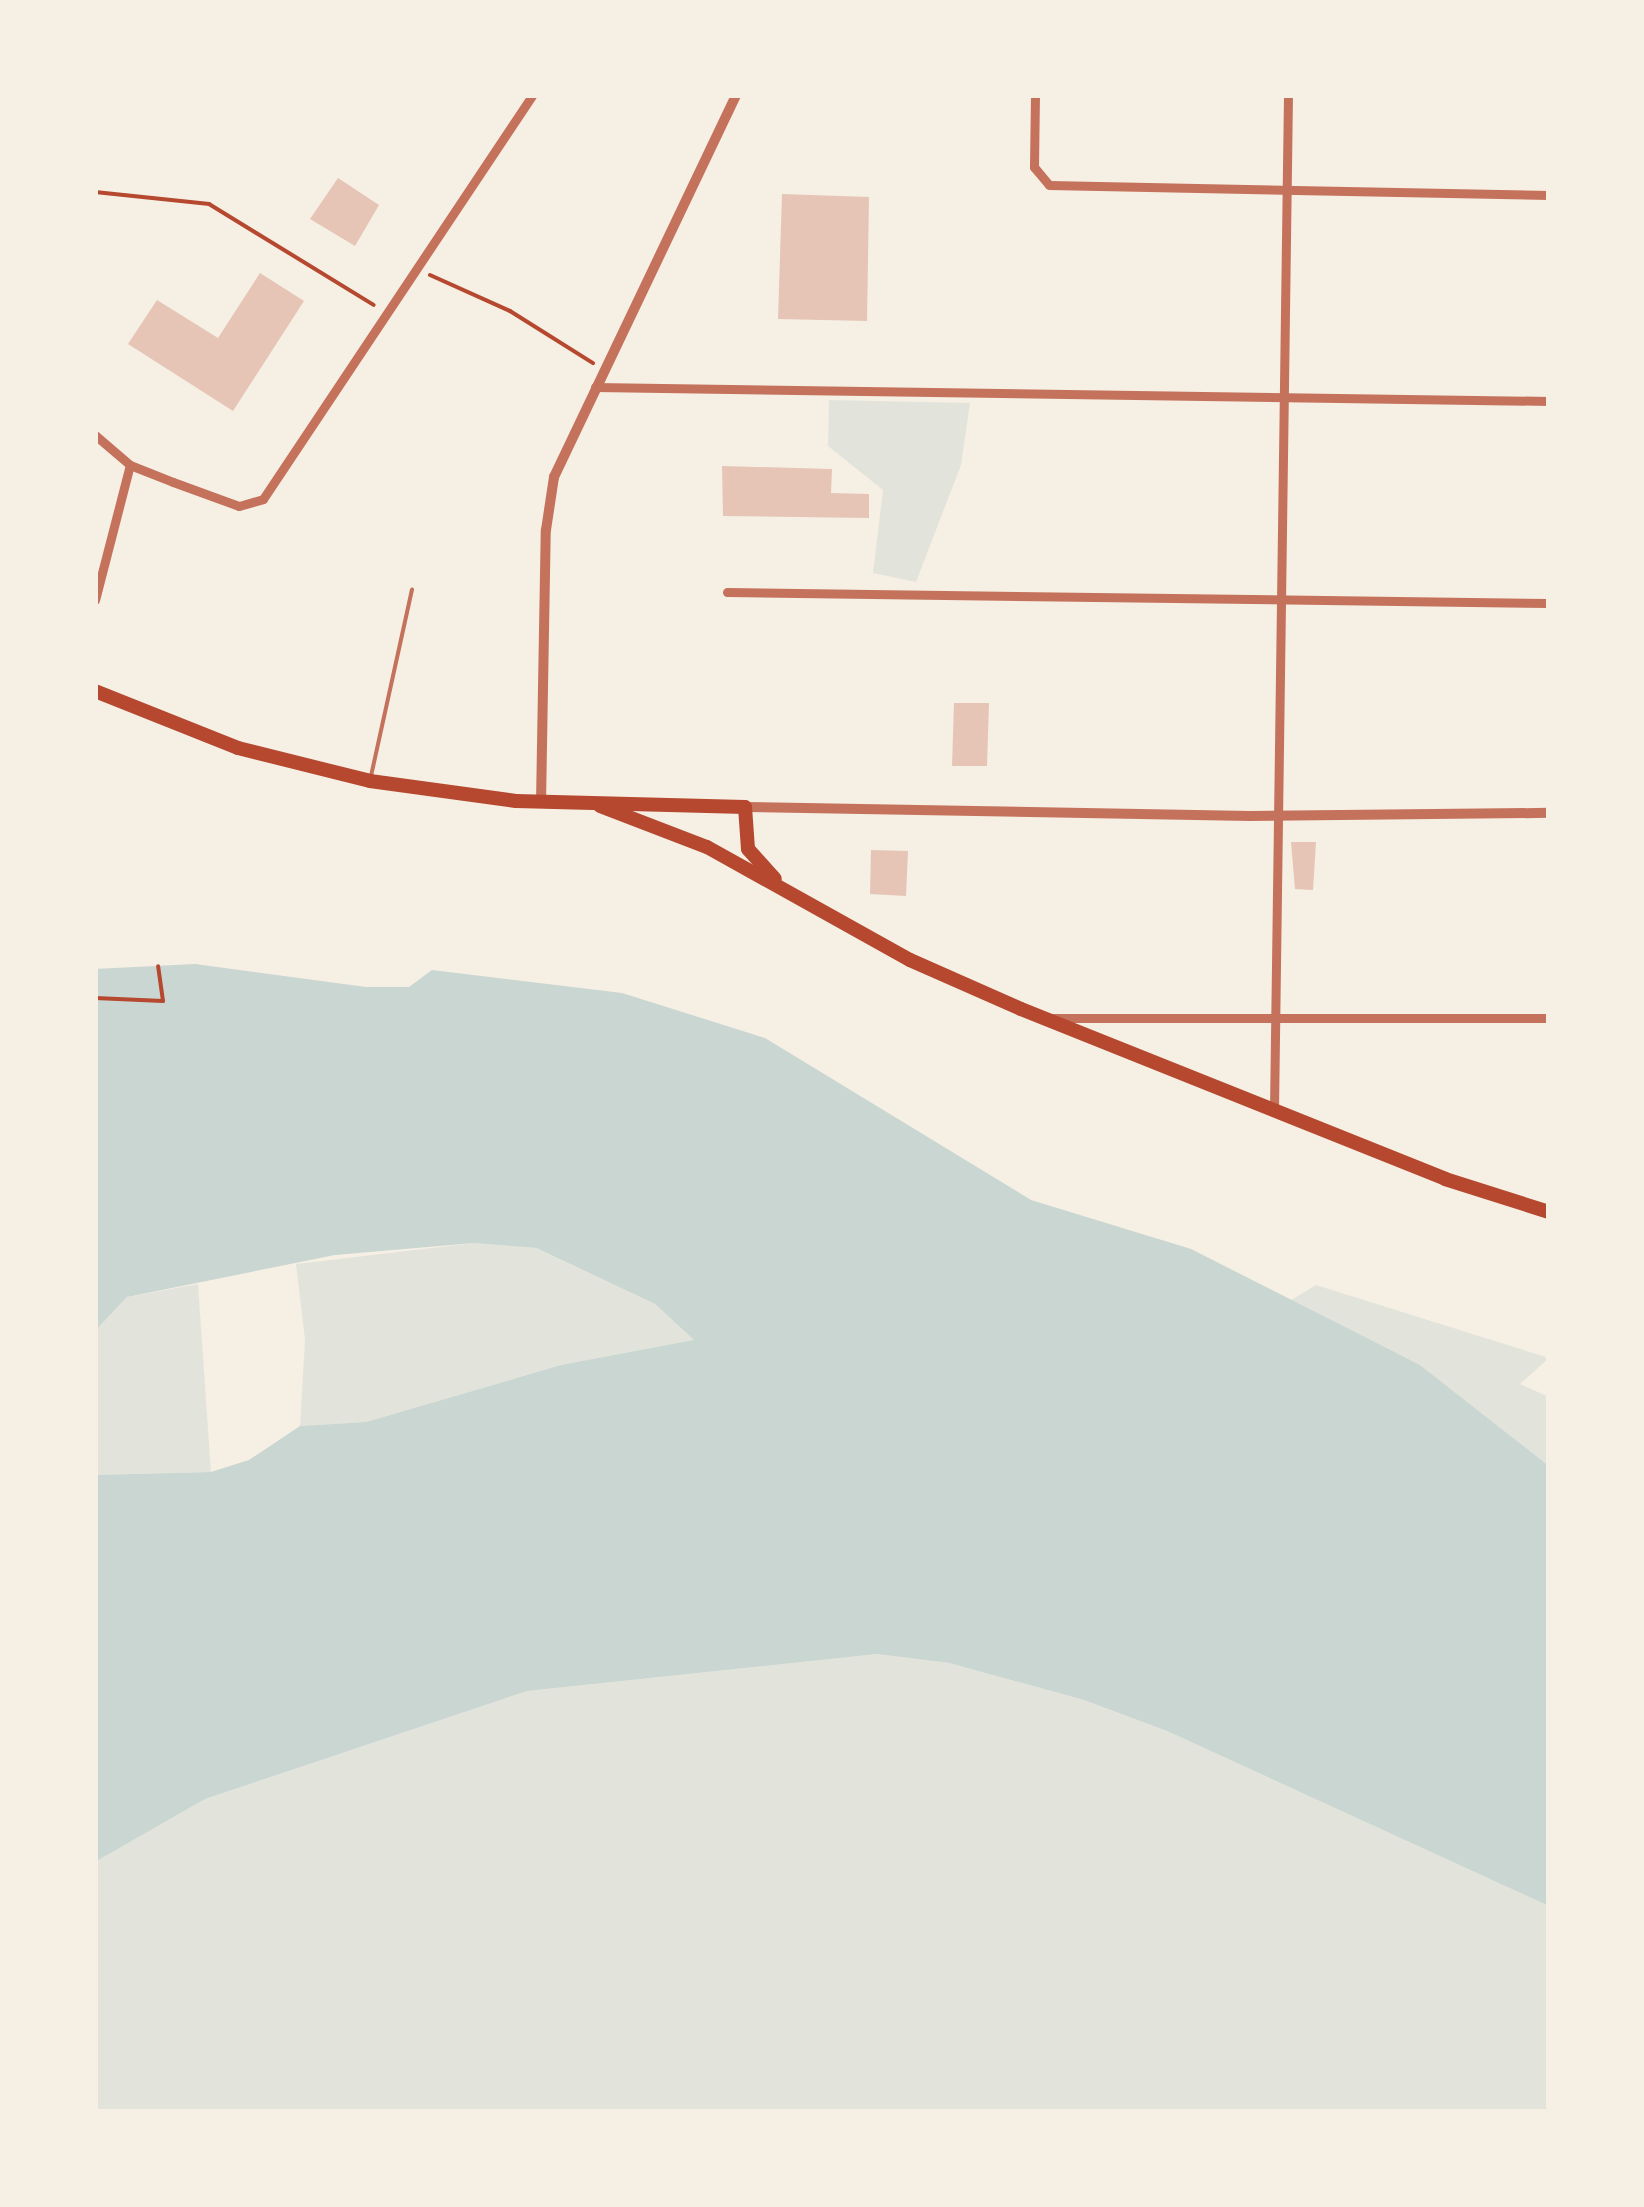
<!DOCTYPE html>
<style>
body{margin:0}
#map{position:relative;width:1644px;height:2207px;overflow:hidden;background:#f6efe4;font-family:"Sofia Sans Condensed",sans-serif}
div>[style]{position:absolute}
.green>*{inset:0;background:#e2e4dc}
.water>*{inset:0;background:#c9d6d2}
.building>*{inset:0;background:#e6c5b7}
.path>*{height:4px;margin:-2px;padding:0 2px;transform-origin:2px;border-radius:2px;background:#b5482f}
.service>*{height:4px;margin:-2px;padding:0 2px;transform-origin:2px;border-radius:2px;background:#c5725c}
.minor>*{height:9px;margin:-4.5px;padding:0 4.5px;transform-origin:4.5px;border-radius:4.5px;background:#c5725c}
.tertiary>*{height:10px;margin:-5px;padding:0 5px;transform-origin:5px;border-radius:5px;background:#c5725c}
.primary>*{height:14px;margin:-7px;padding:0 7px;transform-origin:7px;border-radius:7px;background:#b5482f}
span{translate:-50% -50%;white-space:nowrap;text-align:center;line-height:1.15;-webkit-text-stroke:8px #f6efe4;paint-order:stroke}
.frame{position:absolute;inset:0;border:98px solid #f6efe4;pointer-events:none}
</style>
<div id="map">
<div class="green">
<div style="clip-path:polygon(829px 400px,970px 403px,961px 465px,916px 582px,873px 573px,883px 490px,828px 446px)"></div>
<div style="clip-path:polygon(474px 1243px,535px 1248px,655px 1304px,695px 1341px,561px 1365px,366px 1422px,300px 1426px,305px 1340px,296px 1264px)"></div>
<div style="clip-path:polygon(198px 1284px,211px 1472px,95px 1475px,95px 1331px,127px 1297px)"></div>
<div style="clip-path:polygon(1316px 1285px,1549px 1358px,1520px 1384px,1549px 1397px,1549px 1466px,1420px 1365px,1288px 1302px)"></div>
<div style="clip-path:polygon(877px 1654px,949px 1663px,1084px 1700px,1167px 1731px,1549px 1906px,1549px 2112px,95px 2112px,95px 1862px,205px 1799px,527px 1691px)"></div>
</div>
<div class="water">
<div style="clip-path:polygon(195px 964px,366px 987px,409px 987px,432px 970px,622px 993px,765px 1038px,1031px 1200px,1191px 1249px,1420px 1365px,1549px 1466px,1549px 1906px,1167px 1731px,1084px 1700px,949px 1663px,877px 1654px,527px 1691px,205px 1799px,95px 1862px,95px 1475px,211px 1472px,249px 1460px,300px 1426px,366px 1422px,561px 1365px,694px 1340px,655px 1304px,536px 1248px,474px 1243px,335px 1255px,127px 1297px,95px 1331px,95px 969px)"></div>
</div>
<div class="building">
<div style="clip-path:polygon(338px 178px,379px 205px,355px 246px,310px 219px)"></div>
<div style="clip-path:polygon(782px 194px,869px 197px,867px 321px,778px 319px)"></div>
<div style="clip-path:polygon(260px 273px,304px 301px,233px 411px,128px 344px,157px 300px,218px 338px)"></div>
<div style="clip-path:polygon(722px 466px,832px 469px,831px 493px,869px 494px,869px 518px,723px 516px)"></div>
<div style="clip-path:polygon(954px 703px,989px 703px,987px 766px,952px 766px)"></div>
<div style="clip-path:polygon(1291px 842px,1316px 842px,1313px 890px,1295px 889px)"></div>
<div style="clip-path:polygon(871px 850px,908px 851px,906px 896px,870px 894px)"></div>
</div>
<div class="path">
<div style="left:95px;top:192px;width:115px;rotate:6deg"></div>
<div style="left:209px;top:204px;width:193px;rotate:31.5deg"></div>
<div style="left:430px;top:275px;width:88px;rotate:24.2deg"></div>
<div style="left:510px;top:311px;width:98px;rotate:32.1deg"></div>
<div style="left:95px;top:998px;width:68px;rotate:2.5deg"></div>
<div style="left:163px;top:1001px;width:35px;rotate:-98deg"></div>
</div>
<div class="service">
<div style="left:371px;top:776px;width:191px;rotate:-77.6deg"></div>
</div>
<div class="minor">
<div style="left:1035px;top:95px;width:72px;rotate:90.8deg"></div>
<div style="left:1034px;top:167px;width:23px;rotate:50deg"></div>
<div style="left:1049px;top:185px;width:500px;rotate:1.15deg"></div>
<div style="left:595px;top:387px;width:954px;rotate:0.84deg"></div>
<div style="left:95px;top:435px;width:46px;rotate:40.6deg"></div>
<div style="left:130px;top:465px;width:46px;rotate:21.6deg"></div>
<div style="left:173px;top:482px;width:70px;rotate:20deg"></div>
<div style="left:239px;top:506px;width:25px;rotate:-16deg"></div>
<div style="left:263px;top:499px;width:485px;rotate:-56.3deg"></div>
<div style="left:727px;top:592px;width:822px;rotate:0.77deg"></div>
<div style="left:95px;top:600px;width:139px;rotate:-75.5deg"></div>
<div style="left:1051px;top:1018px;width:498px"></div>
<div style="left:1274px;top:1110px;width:1015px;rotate:-89.21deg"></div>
</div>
<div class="tertiary">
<div style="left:541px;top:803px;width:273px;rotate:-89deg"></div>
<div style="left:546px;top:530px;width:54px;rotate:-81.4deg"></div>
<div style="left:554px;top:477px;width:423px;rotate:-64.5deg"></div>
<div style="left:745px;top:807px;width:505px;rotate:1.02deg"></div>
<div style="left:1250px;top:816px;width:299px;rotate:-0.6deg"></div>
</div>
<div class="primary">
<div style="left:95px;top:691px;width:154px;rotate:21.7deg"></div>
<div style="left:238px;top:748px;width:136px;rotate:14deg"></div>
<div style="left:370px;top:781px;width:147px;rotate:7.8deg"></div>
<div style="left:516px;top:801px;width:229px;rotate:1.5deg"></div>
<div style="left:745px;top:807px;width:42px;rotate:85.9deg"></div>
<div style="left:748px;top:849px;width:40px;rotate:48deg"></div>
<div style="left:600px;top:806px;width:115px;rotate:21deg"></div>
<div style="left:707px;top:847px;width:232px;rotate:29.1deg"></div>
<div style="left:910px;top:960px;width:121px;rotate:23.8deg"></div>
<div style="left:1021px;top:1009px;width:457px;rotate:21.8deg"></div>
<div style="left:1445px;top:1179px;width:109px;rotate:17.6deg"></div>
</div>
<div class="frame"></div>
</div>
